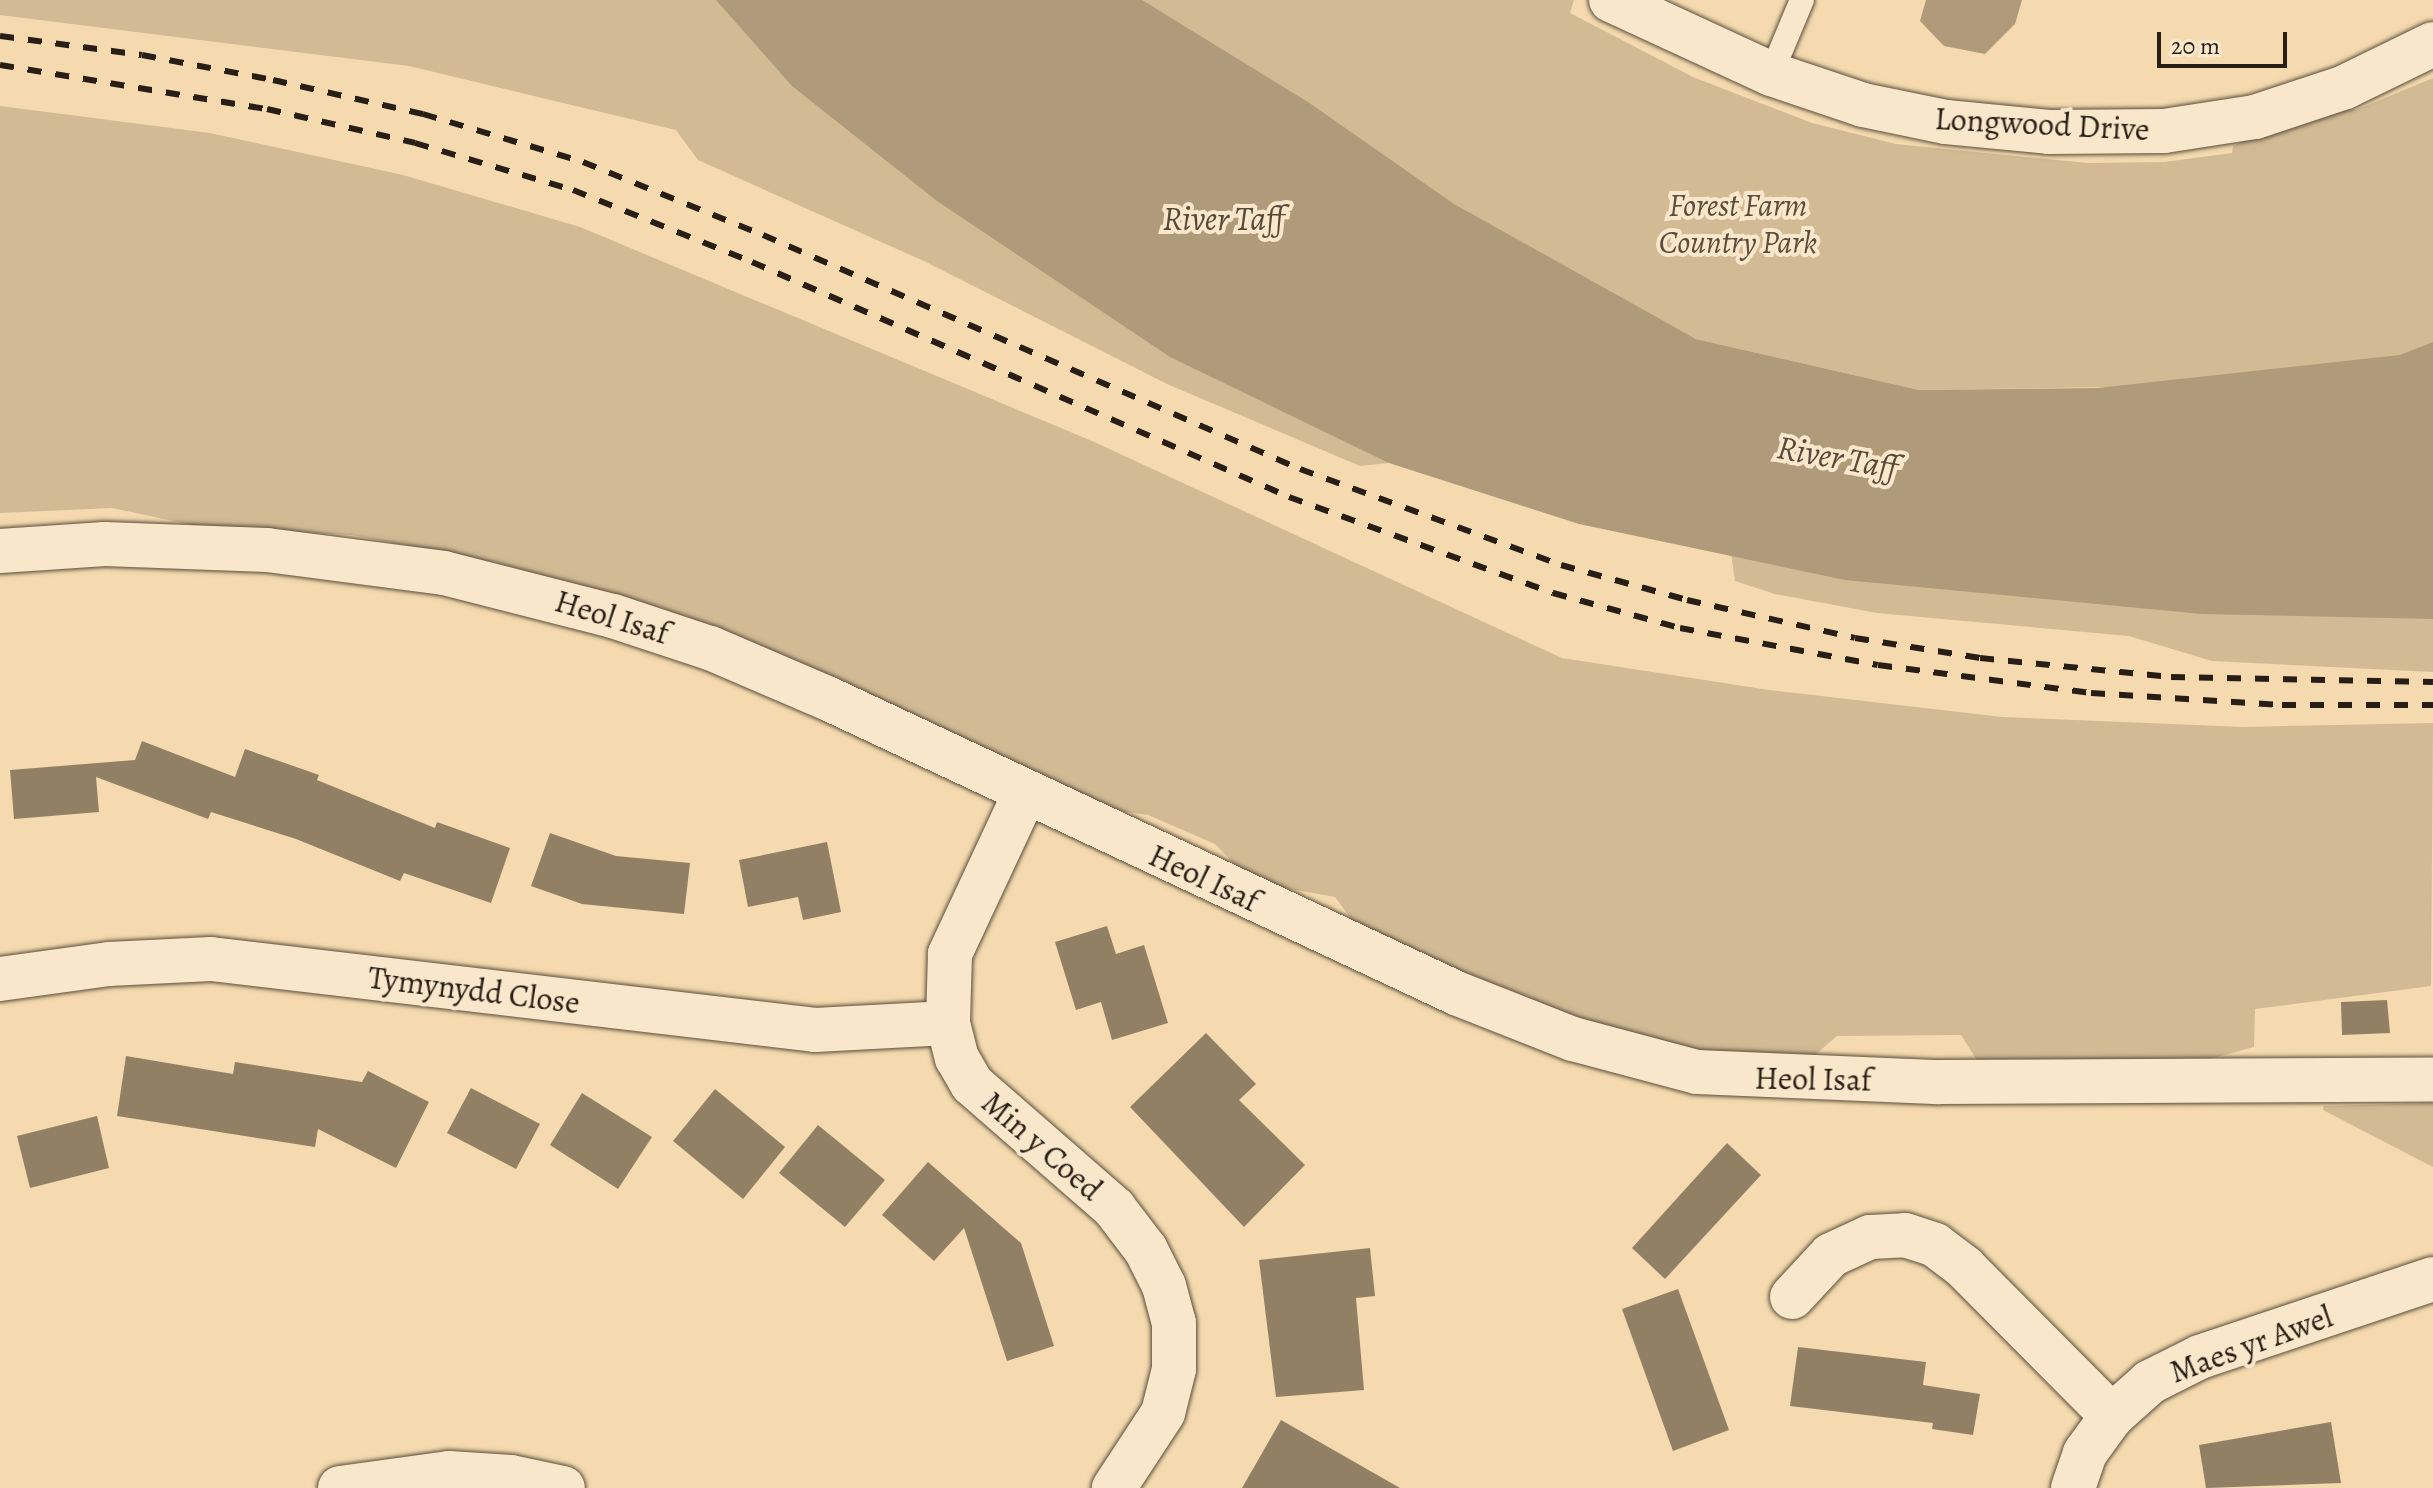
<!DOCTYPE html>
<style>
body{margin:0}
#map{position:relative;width:2433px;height:1488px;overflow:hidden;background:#f4daae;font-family:Alegreya,serif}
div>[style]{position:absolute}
.green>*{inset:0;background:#d1ba94}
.water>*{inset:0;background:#af9a7a}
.building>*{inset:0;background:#928065}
.roads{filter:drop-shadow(0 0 2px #5b4d3b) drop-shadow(0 0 2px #5b4d3b)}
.service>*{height:24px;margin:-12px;padding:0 12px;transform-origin:12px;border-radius:12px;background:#f8e7ca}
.minor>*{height:44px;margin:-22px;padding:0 22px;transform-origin:22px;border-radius:22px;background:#f8e7ca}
.secondary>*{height:44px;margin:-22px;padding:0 22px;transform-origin:22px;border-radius:22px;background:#f8e7ca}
.rail>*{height:6px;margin-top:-3px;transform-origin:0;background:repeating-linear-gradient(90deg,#281e15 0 14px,transparent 0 28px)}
span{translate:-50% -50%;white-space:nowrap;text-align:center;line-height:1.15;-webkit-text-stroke:8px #f8e7ca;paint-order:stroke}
.street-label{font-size:32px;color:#281e15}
.park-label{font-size:32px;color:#5b4d3b;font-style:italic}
.water-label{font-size:34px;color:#574938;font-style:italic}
.scale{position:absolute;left:2157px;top:32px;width:130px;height:36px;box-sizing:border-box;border:4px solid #281e15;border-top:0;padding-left:10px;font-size:24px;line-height:28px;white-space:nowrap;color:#281e15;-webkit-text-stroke:6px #f8e7ca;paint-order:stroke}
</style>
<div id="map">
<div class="green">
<div style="clip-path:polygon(0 0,769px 0,1373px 432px,1389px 463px,1360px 466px,1167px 384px,926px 262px,698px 160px,676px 130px,409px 66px,0 15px)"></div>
<div style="clip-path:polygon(1072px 0,1574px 0,1570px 13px,1693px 77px,1812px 123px,1896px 144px,2088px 163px,2164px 162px,2232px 153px,2233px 146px,2250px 138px,2332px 109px,2356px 110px,2433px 78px,2433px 411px,2112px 387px,1919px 390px,1696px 339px)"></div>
<div style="clip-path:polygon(0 106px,210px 133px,403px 175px,580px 227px,1092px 441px,1562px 658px,1769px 690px,2002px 717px,2244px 727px,2433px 723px,2431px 986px,2255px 1009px,2254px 1047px,2202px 1061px,1982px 1068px,1961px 1035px,1837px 1036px,1801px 1067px,1623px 1043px,1364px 936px,1335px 897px,1252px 882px,1215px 844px,1148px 815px,1091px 807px,459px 555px,351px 535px,202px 527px,112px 508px,0 513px)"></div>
<div style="clip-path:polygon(1729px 539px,2433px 596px,2433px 672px,2212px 661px,2129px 636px,1877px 613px,1775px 594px,1735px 581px)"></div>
<div style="clip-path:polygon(2433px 1103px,2433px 1167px,2323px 1110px,2324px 1106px)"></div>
</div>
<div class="water">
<div style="clip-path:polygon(716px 0,1142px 0,1308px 102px,1454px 204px,1696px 339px,1919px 390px,2097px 388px,2400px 355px,2433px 342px,2433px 619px,2202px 614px,1845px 580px,1579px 524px,1389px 463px,1170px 357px,937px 201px,792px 86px)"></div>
<div style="clip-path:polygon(1926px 0,2022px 0,2015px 24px,1985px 54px,1944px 46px,1920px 21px)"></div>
</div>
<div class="building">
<div style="clip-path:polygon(142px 741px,235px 777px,245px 749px,319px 775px,317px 780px,435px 828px,437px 822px,510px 848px,491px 903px,404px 873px,400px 881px,296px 839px,211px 812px,208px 819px,96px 777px,99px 812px,14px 819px,10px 770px,135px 760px)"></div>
<div style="clip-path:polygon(550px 833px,616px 856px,690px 863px,684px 914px,582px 904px,531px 886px)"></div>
<div style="clip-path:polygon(827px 842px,841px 912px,803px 920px,798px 897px,748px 907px,739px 860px)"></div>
<div style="clip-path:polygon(1107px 926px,1116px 954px,1144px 945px,1168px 1023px,1112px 1040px,1101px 1002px,1076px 1010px,1055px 942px)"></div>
<div style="clip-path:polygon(2387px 1000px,2390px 1033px,2342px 1035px,2341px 1002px)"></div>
<div style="clip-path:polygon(1206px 1033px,1256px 1084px,1239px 1100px,1305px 1165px,1244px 1227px,1130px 1107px)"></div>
<div style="clip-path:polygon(126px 1056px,233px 1074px,235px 1062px,362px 1082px,368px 1071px,429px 1102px,396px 1168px,318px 1129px,315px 1147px,117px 1116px)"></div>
<div style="clip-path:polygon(471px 1088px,540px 1124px,516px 1169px,447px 1133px)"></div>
<div style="clip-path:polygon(715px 1089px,785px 1147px,743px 1199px,673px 1141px)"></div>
<div style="clip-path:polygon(582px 1093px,652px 1137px,618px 1189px,550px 1145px)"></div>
<div style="clip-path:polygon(97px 1116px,109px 1168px,30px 1188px,17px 1136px)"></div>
<div style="clip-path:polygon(818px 1125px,885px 1180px,845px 1227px,779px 1173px)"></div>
<div style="clip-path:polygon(1727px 1143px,1761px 1175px,1665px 1279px,1632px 1248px)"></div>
<div style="clip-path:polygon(928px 1162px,1021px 1243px,1054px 1346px,1007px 1361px,964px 1228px,934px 1261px,882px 1215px)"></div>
<div style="clip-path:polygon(1370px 1248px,1375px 1296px,1356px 1298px,1364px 1390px,1276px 1397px,1259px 1260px)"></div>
<div style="clip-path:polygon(1678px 1289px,1729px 1430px,1673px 1451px,1622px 1309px)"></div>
<div style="clip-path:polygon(1798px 1347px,1926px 1362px,1923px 1385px,1980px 1394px,1973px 1435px,1932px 1429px,1933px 1423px,1790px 1406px)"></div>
<div style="clip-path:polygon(1281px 1420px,1400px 1488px,1242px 1488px)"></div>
<div style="clip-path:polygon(2331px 1422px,2341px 1483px,2206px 1488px,2199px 1445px)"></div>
</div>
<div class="roads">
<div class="service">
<div style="left:1771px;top:74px;width:80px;rotate:-67.3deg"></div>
</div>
<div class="minor">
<div style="left:1611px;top:0;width:176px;rotate:24.8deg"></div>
<div style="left:1771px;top:74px;width:97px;rotate:18.6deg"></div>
<div style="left:1863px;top:105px;width:85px;rotate:11.6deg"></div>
<div style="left:1946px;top:122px;width:103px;rotate:5.5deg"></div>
<div style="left:2049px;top:132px;width:115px;rotate:-0.5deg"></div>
<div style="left:2164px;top:131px;width:92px;rotate:-8.7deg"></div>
<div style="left:2255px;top:117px;width:95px;rotate:-18.4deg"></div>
<div style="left:2345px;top:87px;width:98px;rotate:-26deg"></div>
<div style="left:1025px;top:793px;width:178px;rotate:115deg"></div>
<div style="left:950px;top:954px;width:69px;rotate:91.7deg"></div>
<div style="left:948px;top:1023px;width:36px;rotate:76deg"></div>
<div style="left:957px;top:1058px;width:30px;rotate:60deg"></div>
<div style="left:972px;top:1084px;width:189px;rotate:41.1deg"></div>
<div style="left:1114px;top:1208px;width:53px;rotate:52.7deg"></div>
<div style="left:1146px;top:1250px;width:40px;rotate:63.4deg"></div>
<div style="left:1164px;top:1286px;width:38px;rotate:75deg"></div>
<div style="left:1174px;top:1323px;width:46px;rotate:90deg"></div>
<div style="left:1174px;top:1369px;width:45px;rotate:104deg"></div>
<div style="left:1163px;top:1413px;width:90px;rotate:123.2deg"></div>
<div style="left:0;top:979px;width:110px;rotate:-7.8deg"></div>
<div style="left:109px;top:964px;width:102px;rotate:-2.8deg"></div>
<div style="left:211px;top:959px;width:608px;rotate:6.7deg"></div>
<div style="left:815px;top:1030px;width:133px;rotate:-3deg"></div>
<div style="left:1792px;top:1297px;width:57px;rotate:-47.1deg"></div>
<div style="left:1831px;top:1255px;width:43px;rotate:-24.8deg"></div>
<div style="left:1870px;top:1237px;width:35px;rotate:-3deg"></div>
<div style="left:1905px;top:1235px;width:32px;rotate:18deg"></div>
<div style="left:1935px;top:1245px;width:38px;rotate:37deg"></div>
<div style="left:1965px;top:1268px;width:209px;rotate:45.2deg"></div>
<div style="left:340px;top:1488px;width:110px;rotate:-7.8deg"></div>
<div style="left:449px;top:1473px;width:62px;rotate:3.7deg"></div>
<div style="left:511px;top:1477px;width:53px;rotate:11.9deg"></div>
<div style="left:2073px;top:1488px;width:37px;rotate:-71deg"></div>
<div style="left:2085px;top:1453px;width:46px;rotate:-53.9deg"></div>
<div style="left:2112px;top:1416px;width:51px;rotate:-41.8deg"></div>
<div style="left:2150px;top:1382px;width:56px;rotate:-26.6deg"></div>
<div style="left:2200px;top:1357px;width:246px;rotate:-18.5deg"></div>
</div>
<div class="secondary">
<div style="left:0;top:551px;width:105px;rotate:-3.8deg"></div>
<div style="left:105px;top:544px;width:162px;rotate:2.1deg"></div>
<div style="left:267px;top:550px;width:178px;rotate:7.4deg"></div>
<div style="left:444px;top:573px;width:174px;rotate:14.3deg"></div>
<div style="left:613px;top:616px;width:102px;rotate:18.3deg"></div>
<div style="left:710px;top:648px;width:129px;rotate:23.2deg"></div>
<div style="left:829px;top:699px;width:693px;rotate:25.12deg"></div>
<div style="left:1456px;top:993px;width:126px;rotate:21.5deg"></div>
<div style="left:1573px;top:1039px;width:128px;rotate:14.9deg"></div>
<div style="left:1697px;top:1072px;width:243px;rotate:2.4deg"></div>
<div style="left:1940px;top:1082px;width:493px;rotate:-0.3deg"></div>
</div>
</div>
<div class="rail">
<div style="left:0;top:36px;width:143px;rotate:7.6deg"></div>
<div style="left:142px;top:55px;width:133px;rotate:10.8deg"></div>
<div style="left:273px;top:80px;width:154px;rotate:12.8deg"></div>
<div style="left:423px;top:114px;width:167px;rotate:16.7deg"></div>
<div style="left:583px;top:162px;width:194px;rotate:22.1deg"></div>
<div style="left:763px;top:235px;width:586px;rotate:23.55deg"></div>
<div style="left:1300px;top:469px;width:278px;rotate:20.2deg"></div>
<div style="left:1561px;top:565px;width:131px;rotate:15.5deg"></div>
<div style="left:1687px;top:600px;width:172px;rotate:12.7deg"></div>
<div style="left:1855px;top:638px;width:127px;rotate:9.1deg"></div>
<div style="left:1980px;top:658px;width:192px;rotate:5.7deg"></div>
<div style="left:2171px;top:677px;width:262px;rotate:1.1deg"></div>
<div style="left:0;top:65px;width:271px;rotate:9.4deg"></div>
<div style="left:267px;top:109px;width:152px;rotate:12.9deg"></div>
<div style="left:415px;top:143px;width:165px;rotate:16.6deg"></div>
<div style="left:573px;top:190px;width:193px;rotate:21.9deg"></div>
<div style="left:752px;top:262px;width:586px;rotate:23.63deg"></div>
<div style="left:1289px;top:497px;width:281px;rotate:20deg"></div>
<div style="left:1553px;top:593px;width:132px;rotate:15.4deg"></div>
<div style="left:1680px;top:628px;width:201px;rotate:10.6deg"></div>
<div style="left:1878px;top:665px;width:215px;rotate:7.5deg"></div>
<div style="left:2091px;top:693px;width:191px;rotate:3.6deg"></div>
<div style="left:2282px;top:705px;width:151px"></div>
</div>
<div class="street-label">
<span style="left:2042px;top:124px;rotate:3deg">Longwood Drive</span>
<span style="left:612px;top:617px;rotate:17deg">Heol Isaf</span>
<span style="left:1204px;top:878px;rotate:25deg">Heol Isaf</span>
<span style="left:474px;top:990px;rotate:7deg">Tymynydd Close</span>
<span style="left:1813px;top:1079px;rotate:1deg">Heol Isaf</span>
<span style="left:1042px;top:1146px;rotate:41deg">Min y Coed</span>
<span style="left:2251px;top:1344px;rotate:-20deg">Maes yr Awel</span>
</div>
<div class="park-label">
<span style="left:1738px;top:224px">Forest Farm<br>Country Park</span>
</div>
<div class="water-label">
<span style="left:1223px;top:219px">River Taff</span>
<span style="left:1837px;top:457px;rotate:10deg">River Taff</span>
</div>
<div class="scale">20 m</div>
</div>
